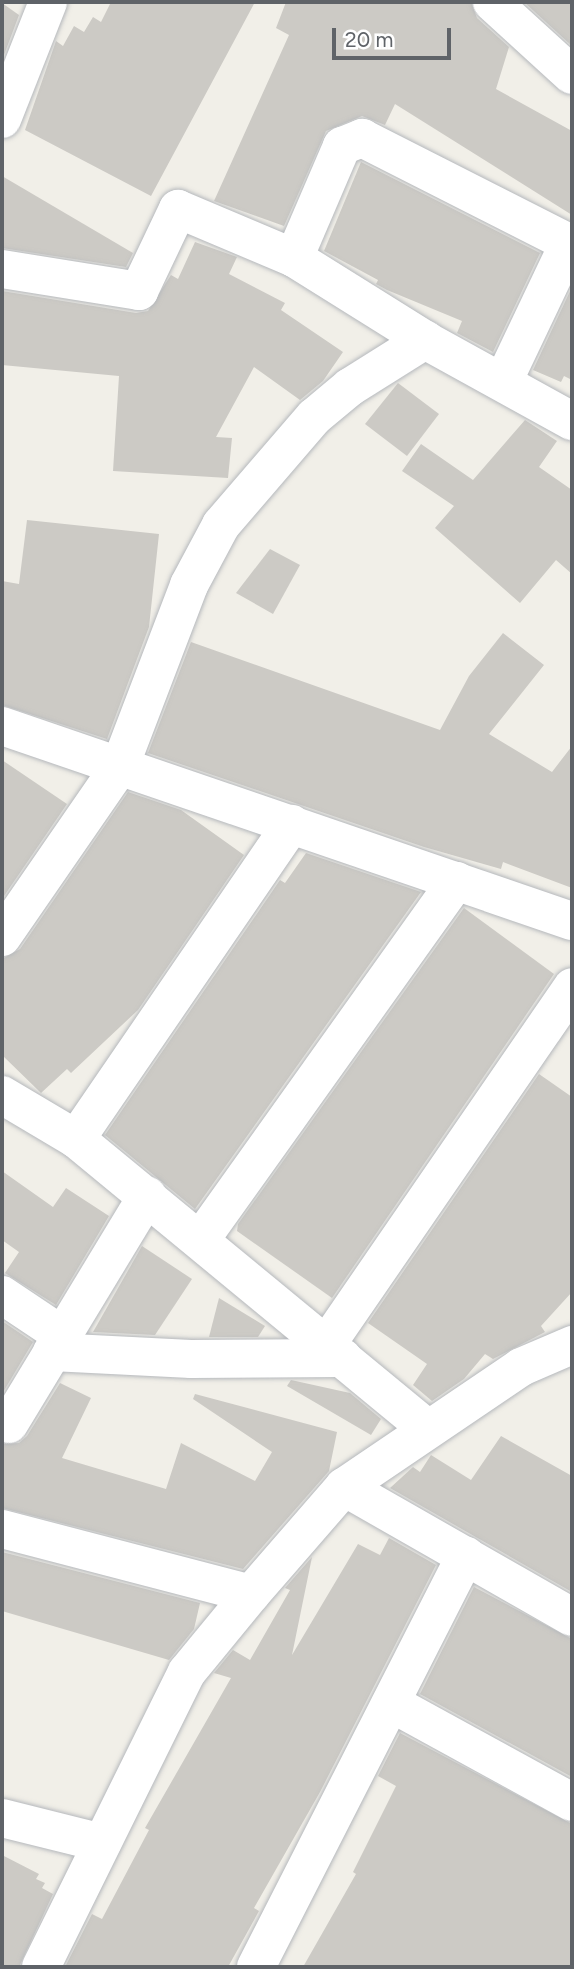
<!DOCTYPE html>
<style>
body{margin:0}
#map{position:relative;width:574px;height:1969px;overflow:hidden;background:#f1efe8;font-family:Figtree,sans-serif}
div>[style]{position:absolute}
.building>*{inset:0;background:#cccac5}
.roads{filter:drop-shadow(0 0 2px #b5b8bc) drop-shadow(0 0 2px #b5b8bc)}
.street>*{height:38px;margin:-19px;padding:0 19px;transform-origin:19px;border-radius:19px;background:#fff}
span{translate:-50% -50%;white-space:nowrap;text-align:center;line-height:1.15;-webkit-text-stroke:5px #fff;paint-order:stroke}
.frame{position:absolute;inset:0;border:4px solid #5f6368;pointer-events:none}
.scale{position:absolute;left:332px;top:28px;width:119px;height:32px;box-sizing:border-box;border:4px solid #5f6368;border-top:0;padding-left:9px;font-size:21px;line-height:24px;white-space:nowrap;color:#5f6368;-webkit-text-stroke:5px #fff;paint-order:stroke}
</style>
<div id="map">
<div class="building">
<div style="clip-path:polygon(111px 2px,255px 2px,151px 196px,25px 130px,56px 41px,63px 46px,74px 26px,84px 32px,93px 17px,101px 22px)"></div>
<div style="clip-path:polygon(286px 2px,471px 2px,477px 18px,509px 47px,496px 89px,572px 131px,572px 215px,395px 104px,385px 125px,362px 116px,326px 131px,284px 226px,214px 201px,289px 35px,276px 28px)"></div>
<div style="clip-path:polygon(524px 2px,572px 2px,572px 46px)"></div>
<div style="clip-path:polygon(2px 3px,19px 15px,4px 55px,2px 54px)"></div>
<div style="clip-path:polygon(361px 162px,540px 253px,493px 352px,457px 333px,462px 321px,387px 290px,376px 284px,378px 280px,324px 251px)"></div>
<div style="clip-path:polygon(2px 176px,133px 253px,126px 267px,2px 248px)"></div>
<div style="clip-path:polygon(195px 242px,237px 257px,229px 274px,285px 303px,281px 310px,343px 352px,323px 381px,300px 400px,254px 367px,216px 437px,232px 438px,228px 478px,113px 471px,119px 376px,2px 365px,2px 291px,136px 313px,148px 311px,171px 275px,178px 279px)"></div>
<div style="clip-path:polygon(572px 287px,572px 380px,564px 376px,561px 382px,533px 370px)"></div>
<div style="clip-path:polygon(398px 383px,439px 414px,407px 456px,365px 424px)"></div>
<div style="clip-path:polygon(525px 420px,557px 441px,539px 467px,572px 490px,572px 574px,556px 560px,520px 603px,435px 528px,454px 506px,402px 471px,421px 444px,473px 480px)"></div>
<div style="clip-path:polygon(27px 520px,159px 534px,149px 627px,107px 739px,2px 705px,2px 581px,19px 584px)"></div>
<div style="clip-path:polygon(270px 549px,300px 565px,273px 614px,236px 593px)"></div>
<div style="clip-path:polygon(503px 633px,544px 665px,489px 734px,552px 772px,572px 746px,572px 888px,503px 862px,501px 869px,424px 847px,148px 753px,191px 642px,440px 730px,469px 676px)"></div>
<div style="clip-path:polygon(2px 760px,67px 804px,2px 899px)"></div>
<div style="clip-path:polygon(128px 792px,181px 810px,244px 855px,138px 1010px,71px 1073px,67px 1069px,41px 1093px,2px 1055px,2px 959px,20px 949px)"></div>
<div style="clip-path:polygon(306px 853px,421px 892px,195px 1209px,105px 1135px,280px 880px,285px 883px)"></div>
<div style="clip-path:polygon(464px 908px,554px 974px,332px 1298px,237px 1231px,238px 1224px)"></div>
<div style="clip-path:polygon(539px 1074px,572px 1097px,572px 1292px,541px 1326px,545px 1332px,493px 1359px,485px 1354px,464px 1379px,432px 1401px,413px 1385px,427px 1364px,368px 1323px)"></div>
<div style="clip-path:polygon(2px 1171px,53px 1207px,66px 1188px,109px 1216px,56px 1305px,5px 1273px,19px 1252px,2px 1240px)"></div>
<div style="clip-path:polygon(142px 1246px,192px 1279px,155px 1335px,93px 1332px)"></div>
<div style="clip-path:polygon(219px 1298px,265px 1326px,258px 1337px,209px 1337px)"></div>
<div style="clip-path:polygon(2px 1321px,33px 1342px,2px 1394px)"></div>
<div style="clip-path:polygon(291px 1380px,350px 1393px,381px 1419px,371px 1435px,287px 1386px)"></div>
<div style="clip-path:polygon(60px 1383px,91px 1398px,62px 1458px,166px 1489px,181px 1443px,255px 1481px,272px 1452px,193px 1399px,195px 1394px,337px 1432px,329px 1471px,243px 1569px,2px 1508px,2px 1444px,19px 1443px,27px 1436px)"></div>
<div style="clip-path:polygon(501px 1436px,572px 1476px,572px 1592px,390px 1488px,413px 1467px,420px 1472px,431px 1455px,471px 1480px)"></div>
<div style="clip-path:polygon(389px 1538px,436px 1565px,320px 1792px,254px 1908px,259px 1911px,228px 1967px,65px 1967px,92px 1914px,102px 1919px,149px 1830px,145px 1828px,231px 1678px,214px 1673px,233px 1650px,250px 1660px,290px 1590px,285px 1588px,312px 1557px,292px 1655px,358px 1544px,380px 1555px)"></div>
<div style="clip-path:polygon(2px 1552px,200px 1603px,194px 1629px,169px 1660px,2px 1611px)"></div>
<div style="clip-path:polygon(474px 1587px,572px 1639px,572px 1777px,420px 1694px)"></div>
<div style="clip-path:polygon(400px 1733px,572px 1824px,572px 1967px,303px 1967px,356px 1874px,353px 1872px,396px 1786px,378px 1776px)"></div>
<div style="clip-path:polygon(2px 1855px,39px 1874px,36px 1879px,45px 1883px,42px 1888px,53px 1894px,19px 1967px,2px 1967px)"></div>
</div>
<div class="roads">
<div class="street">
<div style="left:492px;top:2px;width:108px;rotate:42.4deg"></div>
<div style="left:2px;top:119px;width:126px;rotate:-68.5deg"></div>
<div style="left:294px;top:258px;width:122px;rotate:-66.8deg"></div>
<div style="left:342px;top:146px;width:22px;rotate:-22deg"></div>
<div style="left:362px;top:138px;width:232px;rotate:26.9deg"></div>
<div style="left:569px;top:243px;width:152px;rotate:115.4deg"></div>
<div style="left:2px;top:269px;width:139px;rotate:9.1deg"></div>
<div style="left:139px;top:291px;width:91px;rotate:-64.6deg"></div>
<div style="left:178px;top:209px;width:126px;rotate:22.9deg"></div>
<div style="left:294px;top:258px;width:155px;rotate:32deg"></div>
<div style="left:425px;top:340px;width:168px;rotate:28.9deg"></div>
<div style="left:2px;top:726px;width:602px;rotate:18.89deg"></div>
<div style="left:2px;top:937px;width:208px;rotate:-55.4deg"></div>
<div style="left:120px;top:766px;width:194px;rotate:-69.1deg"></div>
<div style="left:189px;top:585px;width:68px;rotate:-61.9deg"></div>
<div style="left:221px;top:525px;width:143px;rotate:-49.3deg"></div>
<div style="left:314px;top:417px;width:47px;rotate:-39.8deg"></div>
<div style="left:350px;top:387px;width:89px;rotate:-32.1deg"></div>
<div style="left:2px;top:1095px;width:86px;rotate:30.7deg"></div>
<div style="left:76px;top:1139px;width:455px;rotate:39.5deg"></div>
<div style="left:76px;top:1139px;width:382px;rotate:-55.6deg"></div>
<div style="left:201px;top:1239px;width:440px;rotate:-54.5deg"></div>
<div style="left:2px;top:1295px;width:72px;rotate:33.7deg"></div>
<div style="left:327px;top:1344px;width:433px;rotate:-55.5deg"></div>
<div style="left:52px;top:1352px;width:139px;rotate:2.9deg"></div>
<div style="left:191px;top:1359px;width:152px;rotate:-0.4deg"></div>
<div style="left:9px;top:1424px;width:267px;rotate:-58.8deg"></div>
<div style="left:344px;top:1487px;width:262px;rotate:29.7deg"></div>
<div style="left:2px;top:1529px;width:257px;rotate:14.6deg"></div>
<div style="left:391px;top:1703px;width:206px;rotate:28.7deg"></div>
<div style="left:2px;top:1818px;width:103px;rotate:14deg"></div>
<div style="left:41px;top:1967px;width:329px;rotate:-63.7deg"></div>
<div style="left:187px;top:1672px;width:101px;rotate:-50.6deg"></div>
<div style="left:251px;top:1594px;width:142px;rotate:-49deg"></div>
<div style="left:344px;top:1487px;width:214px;rotate:-34.1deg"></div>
<div style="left:521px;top:1367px;width:56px;rotate:-23.3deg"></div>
<div style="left:256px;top:1967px;width:462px;rotate:-63deg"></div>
</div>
</div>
<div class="frame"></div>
<div class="scale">20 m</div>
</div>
